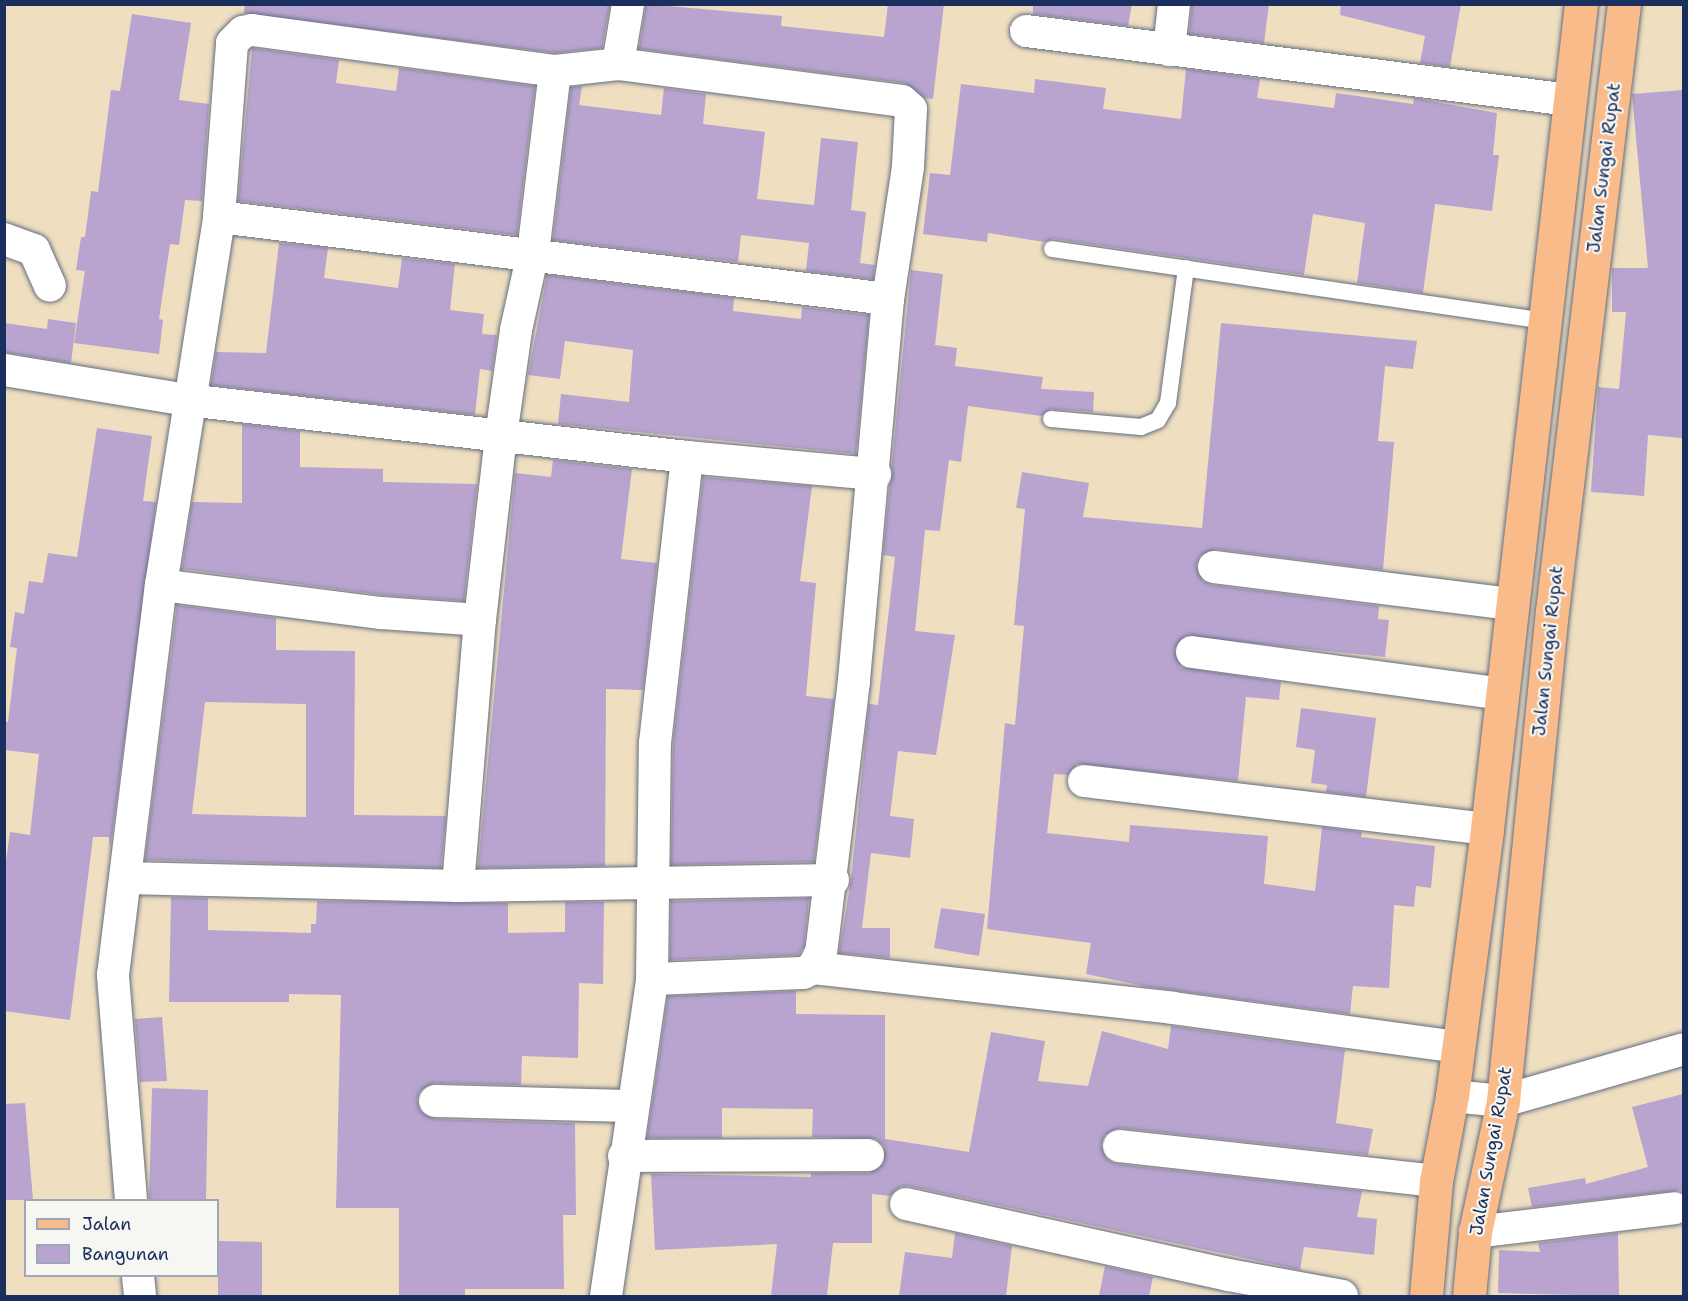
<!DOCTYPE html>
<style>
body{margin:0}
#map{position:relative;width:1688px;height:1301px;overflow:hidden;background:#efdfc0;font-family:"Shantell Sans",sans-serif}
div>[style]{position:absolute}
.building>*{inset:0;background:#b8a4cf}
.roads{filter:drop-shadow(0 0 2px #656d80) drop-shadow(0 0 2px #656d80)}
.lane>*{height:16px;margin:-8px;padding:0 8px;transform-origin:8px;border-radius:8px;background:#fff}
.street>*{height:32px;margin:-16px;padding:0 16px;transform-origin:16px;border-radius:16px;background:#fff}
.primary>*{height:33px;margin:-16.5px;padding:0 16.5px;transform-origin:16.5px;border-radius:16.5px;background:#fabb8b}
span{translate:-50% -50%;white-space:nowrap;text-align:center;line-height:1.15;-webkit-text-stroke:4.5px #f6f6f2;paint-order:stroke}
.street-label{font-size:18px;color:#1b2f5e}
.frame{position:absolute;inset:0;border:6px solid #1b2f5e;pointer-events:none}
.legend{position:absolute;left:24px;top:1199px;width:195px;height:78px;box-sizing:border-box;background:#f6f6f2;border:2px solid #9ea6b7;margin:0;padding:8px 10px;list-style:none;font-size:18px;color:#1b2f5e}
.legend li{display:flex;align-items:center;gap:12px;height:30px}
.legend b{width:30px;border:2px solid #9ea6b7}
</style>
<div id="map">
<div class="building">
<div style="clip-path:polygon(245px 4px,610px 4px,602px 48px,555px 53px,244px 13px)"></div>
<div style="clip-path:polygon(646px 4px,782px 16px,781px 26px,884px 37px,888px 4px,944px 4px,933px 99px,925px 98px,904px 83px,639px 49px)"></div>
<div style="clip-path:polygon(1033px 4px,1132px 4px,1128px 26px,1033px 14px)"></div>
<div style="clip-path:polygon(1192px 4px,1269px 4px,1264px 43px,1189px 34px)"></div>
<div style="clip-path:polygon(1341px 4px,1461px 4px,1450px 67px,1420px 63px,1425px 36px,1340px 15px)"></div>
<div style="clip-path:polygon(132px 14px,191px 23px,179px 100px,209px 104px,202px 201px,185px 200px,179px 245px,170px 244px,159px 319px,163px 320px,159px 354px,74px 343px,85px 271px,76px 270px,81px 237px,85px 237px,91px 191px,98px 192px,111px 90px,120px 91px)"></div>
<div style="clip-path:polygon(252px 48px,339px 60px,336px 83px,396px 91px,399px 68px,535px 86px,517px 235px,238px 201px)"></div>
<div style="clip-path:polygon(1186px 69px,1260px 79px,1257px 98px,1334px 108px,1336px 93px,1413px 104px,1414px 98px,1497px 113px,1493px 155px,1499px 155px,1492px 211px,1435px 204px,1423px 293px,1357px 283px,1365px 223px,1313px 214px,1304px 275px,1054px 239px,1044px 242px,988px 233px,987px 242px,923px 234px,930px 173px,950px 175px,961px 84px,1034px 93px,1035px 79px,1106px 88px,1103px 109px,1181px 119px)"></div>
<div style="clip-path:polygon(582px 86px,579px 105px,661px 115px,664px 88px,706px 94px,703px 124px,765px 132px,757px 199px,814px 205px,821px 138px,858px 142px,851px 210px,866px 212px,860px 263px,875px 265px,873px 279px,806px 271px,809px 243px,741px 235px,738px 262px,553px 240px,571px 87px)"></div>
<div style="clip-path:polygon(1683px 90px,1682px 438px,1648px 435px,1644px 496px,1591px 492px,1598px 387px,1619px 389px,1626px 312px,1612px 312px,1612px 268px,1648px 268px,1632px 94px)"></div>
<div style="clip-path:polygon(279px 243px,328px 248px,324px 278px,398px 288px,402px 258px,455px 264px,450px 310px,484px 314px,482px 334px,497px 335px,492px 371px,480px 369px,475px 415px,211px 385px,216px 352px,266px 353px)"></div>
<div style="clip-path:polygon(911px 270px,943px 274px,935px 345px,957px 348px,955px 366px,1043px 377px,1041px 389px,1094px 392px,1093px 412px,1051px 409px,1041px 416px,968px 406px,961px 462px,949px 460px,940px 531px,925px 530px,915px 631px,955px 635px,936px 755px,898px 751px,890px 816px,914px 819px,910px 858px,871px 853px,862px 928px,890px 928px,890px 958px,839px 953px,851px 880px,869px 704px,878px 705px,895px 557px,883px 555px)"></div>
<div style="clip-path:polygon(547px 275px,734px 298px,733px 311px,801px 319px,802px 307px,869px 315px,856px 454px,558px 424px,561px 394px,629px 402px,633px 350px,565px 341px,560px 379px,528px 375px)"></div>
<div style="clip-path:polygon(48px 319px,76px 323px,71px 363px,4px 352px,4px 323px,47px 329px)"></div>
<div style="clip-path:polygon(1221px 323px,1417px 341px,1413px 369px,1385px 366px,1378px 441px,1394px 442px,1383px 570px,1216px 549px,1200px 556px,1196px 565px,1203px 581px,1212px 585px,1379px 606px,1378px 619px,1389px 620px,1385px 657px,1185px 636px,1174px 650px,1181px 667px,1281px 682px,1279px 700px,1246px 697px,1238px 781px,1077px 764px,1068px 775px,1054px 774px,1047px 833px,1129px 842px,1130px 825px,1268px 836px,1264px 884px,1315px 891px,1322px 827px,1362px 832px,1361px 837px,1435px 846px,1431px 888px,1416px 886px,1414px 907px,1394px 905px,1389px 988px,1353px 986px,1350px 1014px,1148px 987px,1086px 974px,1091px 943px,987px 929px,1005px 723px,1015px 725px,1024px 626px,1014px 625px,1025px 509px,1016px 508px,1022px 472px,1089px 483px,1083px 517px,1202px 528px)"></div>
<div style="clip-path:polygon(242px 424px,300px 431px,300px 467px,383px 469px,383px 482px,477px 484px,464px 601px,383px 595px,182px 569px,192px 502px,242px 503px)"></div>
<div style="clip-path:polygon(97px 428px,152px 436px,143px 501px,156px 502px,110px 850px,109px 837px,93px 837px,70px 1020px,4px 1011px,4px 877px,10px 832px,30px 835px,39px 754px,4px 750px,4px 722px,8px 722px,17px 648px,10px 647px,15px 612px,24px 614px,29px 581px,43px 583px,48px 553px,77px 557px)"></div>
<div style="clip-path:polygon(553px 460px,632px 469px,621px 559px,657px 563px,643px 690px,606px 689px,605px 866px,478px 868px,515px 473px,551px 477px)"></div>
<div style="clip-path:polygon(703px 477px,812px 486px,800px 581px,816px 583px,806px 696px,834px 699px,814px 862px,671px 865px,673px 744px)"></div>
<div style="clip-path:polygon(evenodd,177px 605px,276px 618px,276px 650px,355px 651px,354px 815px,446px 816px,441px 868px,145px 860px,177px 605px,205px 702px,306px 704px,306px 817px,192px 814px,205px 702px)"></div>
<div style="clip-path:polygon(1301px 708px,1376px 718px,1366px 797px,1326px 792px,1327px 785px,1311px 783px,1315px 750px,1296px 747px)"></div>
<div style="clip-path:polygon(171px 897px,208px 898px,208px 930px,311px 933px,311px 924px,316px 924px,317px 901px,508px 903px,508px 933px,565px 932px,565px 902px,604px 902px,603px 984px,579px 983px,578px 1058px,522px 1056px,521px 1085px,435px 1083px,420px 1091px,417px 1100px,420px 1110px,435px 1119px,575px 1123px,576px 1215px,563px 1215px,564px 1289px,465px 1289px,465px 1296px,399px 1296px,399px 1208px,336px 1208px,341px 995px,289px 994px,289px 1002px,169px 1002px)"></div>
<div style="clip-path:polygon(809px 898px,804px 947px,798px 955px,670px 960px,671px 901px)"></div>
<div style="clip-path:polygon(941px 908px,985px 914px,979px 956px,934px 948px)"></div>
<div style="clip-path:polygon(796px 991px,796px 1014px,885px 1015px,885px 1139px,969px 1152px,991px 1032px,1045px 1041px,1038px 1081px,1088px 1086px,1102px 1031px,1168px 1049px,1171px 1026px,1345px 1050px,1336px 1123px,1373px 1129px,1368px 1155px,1121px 1128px,1105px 1135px,1101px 1145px,1108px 1160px,1117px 1164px,1362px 1191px,1357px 1217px,1377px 1219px,1374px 1255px,1304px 1247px,1300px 1270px,909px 1186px,900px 1187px,890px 1196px,872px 1194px,872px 1243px,833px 1243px,827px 1296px,771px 1296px,777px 1244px,655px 1250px,651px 1174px,811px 1177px,811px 1173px,869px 1173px,884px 1163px,884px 1146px,876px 1139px,812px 1137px,813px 1109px,722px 1108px,722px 1138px,647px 1138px,668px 996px)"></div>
<div style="clip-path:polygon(162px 1017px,167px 1081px,140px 1082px,135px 1019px)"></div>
<div style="clip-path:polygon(152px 1088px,208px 1090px,206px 1200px,149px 1200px)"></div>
<div style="clip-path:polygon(1683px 1094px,1683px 1190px,1532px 1207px,1528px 1188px,1585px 1178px,1586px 1184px,1648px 1167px,1632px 1107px)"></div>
<div style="clip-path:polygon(25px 1103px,33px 1200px,4px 1200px,4px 1104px)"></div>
<div style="clip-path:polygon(955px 1233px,1012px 1246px,1006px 1296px,899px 1296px,905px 1252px,952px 1258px)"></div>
<div style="clip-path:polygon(1618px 1233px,1619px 1296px,1498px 1293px,1499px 1250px,1540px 1252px,1538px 1243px)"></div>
<div style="clip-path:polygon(218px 1241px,262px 1242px,262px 1296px,218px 1296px)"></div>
<div style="clip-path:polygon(1105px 1266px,1153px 1277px,1149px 1296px,1099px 1296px)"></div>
</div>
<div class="roads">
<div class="lane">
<div style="left:1052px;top:249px;width:496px;rotate:8.3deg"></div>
<div style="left:1051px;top:419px;width:90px;rotate:5.1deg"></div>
<div style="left:1141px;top:427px;width:18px;rotate:-22deg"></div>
<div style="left:1158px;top:420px;width:20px;rotate:-60deg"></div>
<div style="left:1168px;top:403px;width:136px;rotate:-82.4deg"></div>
</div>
<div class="street">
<div style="left:1026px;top:31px;width:548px;rotate:7.23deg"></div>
<div style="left:1169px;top:50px;width:46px;rotate:-83.8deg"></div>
<div style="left:618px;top:64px;width:61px;rotate:-80.5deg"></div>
<div style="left:219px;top:217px;width:674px;rotate:6.99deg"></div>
<div style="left:4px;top:239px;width:32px;rotate:20deg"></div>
<div style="left:34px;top:250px;width:39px;rotate:66deg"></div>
<div style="left:4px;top:370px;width:185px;rotate:9.3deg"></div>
<div style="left:187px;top:400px;width:503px;rotate:6.5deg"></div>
<div style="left:687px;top:457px;width:189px;rotate:5.2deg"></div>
<div style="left:1214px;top:567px;width:298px;rotate:7.1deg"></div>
<div style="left:161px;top:585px;width:222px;rotate:7.3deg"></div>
<div style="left:381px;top:613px;width:99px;rotate:4deg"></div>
<div style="left:1192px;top:652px;width:313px;rotate:7.7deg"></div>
<div style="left:1084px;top:781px;width:406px;rotate:6.8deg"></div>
<div style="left:126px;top:878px;width:332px;rotate:1.4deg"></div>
<div style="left:458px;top:886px;width:375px;rotate:-0.9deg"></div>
<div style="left:458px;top:886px;width:267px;rotate:-85.3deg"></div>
<div style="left:480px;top:620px;width:185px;rotate:-83.5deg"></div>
<div style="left:501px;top:436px;width:107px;rotate:-81.9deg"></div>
<div style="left:516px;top:330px;width:79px;rotate:-77.6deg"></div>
<div style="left:533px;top:253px;width:183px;rotate:-83.1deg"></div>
<div style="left:813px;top:968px;width:362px;rotate:6.3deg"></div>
<div style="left:1173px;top:1008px;width:288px;rotate:7.8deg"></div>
<div style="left:1452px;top:1096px;width:51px;rotate:5.6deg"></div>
<div style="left:1503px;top:1101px;width:188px;rotate:-16deg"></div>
<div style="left:435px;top:1101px;width:196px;rotate:1.5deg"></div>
<div style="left:1119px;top:1146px;width:319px;rotate:6.3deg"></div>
<div style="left:624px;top:1156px;width:244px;rotate:-0.2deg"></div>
<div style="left:131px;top:1200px;width:226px;rotate:-94.6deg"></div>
<div style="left:113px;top:975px;width:393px;rotate:-83deg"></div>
<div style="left:161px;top:585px;width:373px;rotate:-81deg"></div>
<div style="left:219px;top:217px;width:174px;rotate:-85.7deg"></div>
<div style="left:232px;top:43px;width:16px;rotate:-45deg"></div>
<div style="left:243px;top:32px;width:9px;rotate:-13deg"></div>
<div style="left:252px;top:30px;width:306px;rotate:7.7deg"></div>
<div style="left:555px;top:71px;width:63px;rotate:-6.3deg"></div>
<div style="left:618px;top:64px;width:286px;rotate:7.4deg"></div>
<div style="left:902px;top:101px;width:12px;rotate:42deg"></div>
<div style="left:911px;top:109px;width:58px;rotate:93deg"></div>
<div style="left:908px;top:167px;width:134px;rotate:98.6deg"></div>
<div style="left:888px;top:299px;width:384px;rotate:95.1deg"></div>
<div style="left:854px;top:681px;width:273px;rotate:96.9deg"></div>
<div style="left:821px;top:952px;width:18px;rotate:117deg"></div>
<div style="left:813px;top:968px;width:11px;rotate:153deg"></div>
<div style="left:803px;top:973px;width:151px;rotate:177.7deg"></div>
<div style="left:906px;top:1204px;width:330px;rotate:12.4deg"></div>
<div style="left:1228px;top:1275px;width:116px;rotate:10.4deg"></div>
<div style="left:1475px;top:1232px;width:201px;rotate:-6.8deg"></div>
<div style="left:138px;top:1276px;width:20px;rotate:84deg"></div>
<div style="left:606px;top:1296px;width:320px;rotate:-81.7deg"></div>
<div style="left:652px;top:979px;width:236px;rotate:-89.3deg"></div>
<div style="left:655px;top:743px;width:288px;rotate:-83.6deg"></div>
</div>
<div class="primary">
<div style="left:1426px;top:1296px;width:115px;rotate:-85deg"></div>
<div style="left:1436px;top:1181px;width:86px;rotate:-79.3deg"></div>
<div style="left:1452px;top:1096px;width:269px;rotate:-82.5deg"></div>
<div style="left:1487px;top:829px;width:830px;rotate:-83.5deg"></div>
<div style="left:1469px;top:1296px;width:64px;rotate:-84.6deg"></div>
<div style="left:1475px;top:1232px;width:134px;rotate:-77.9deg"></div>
<div style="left:1503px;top:1101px;width:492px;rotate:-84.3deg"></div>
<div style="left:1552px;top:611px;width:611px;rotate:-83.24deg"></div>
</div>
</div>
<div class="street-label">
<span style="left:1604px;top:168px;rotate:-83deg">Jalan Sungai Rupat</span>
<span style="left:1548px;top:651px;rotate:-84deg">Jalan Sungai Rupat</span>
<span style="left:1491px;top:1151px;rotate:-80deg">Jalan Sungai Rupat</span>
</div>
<div class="frame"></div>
<ul class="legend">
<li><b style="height:8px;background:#fabb8b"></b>Jalan</li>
<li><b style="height:16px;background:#b8a4cf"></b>Bangunan</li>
</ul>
</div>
